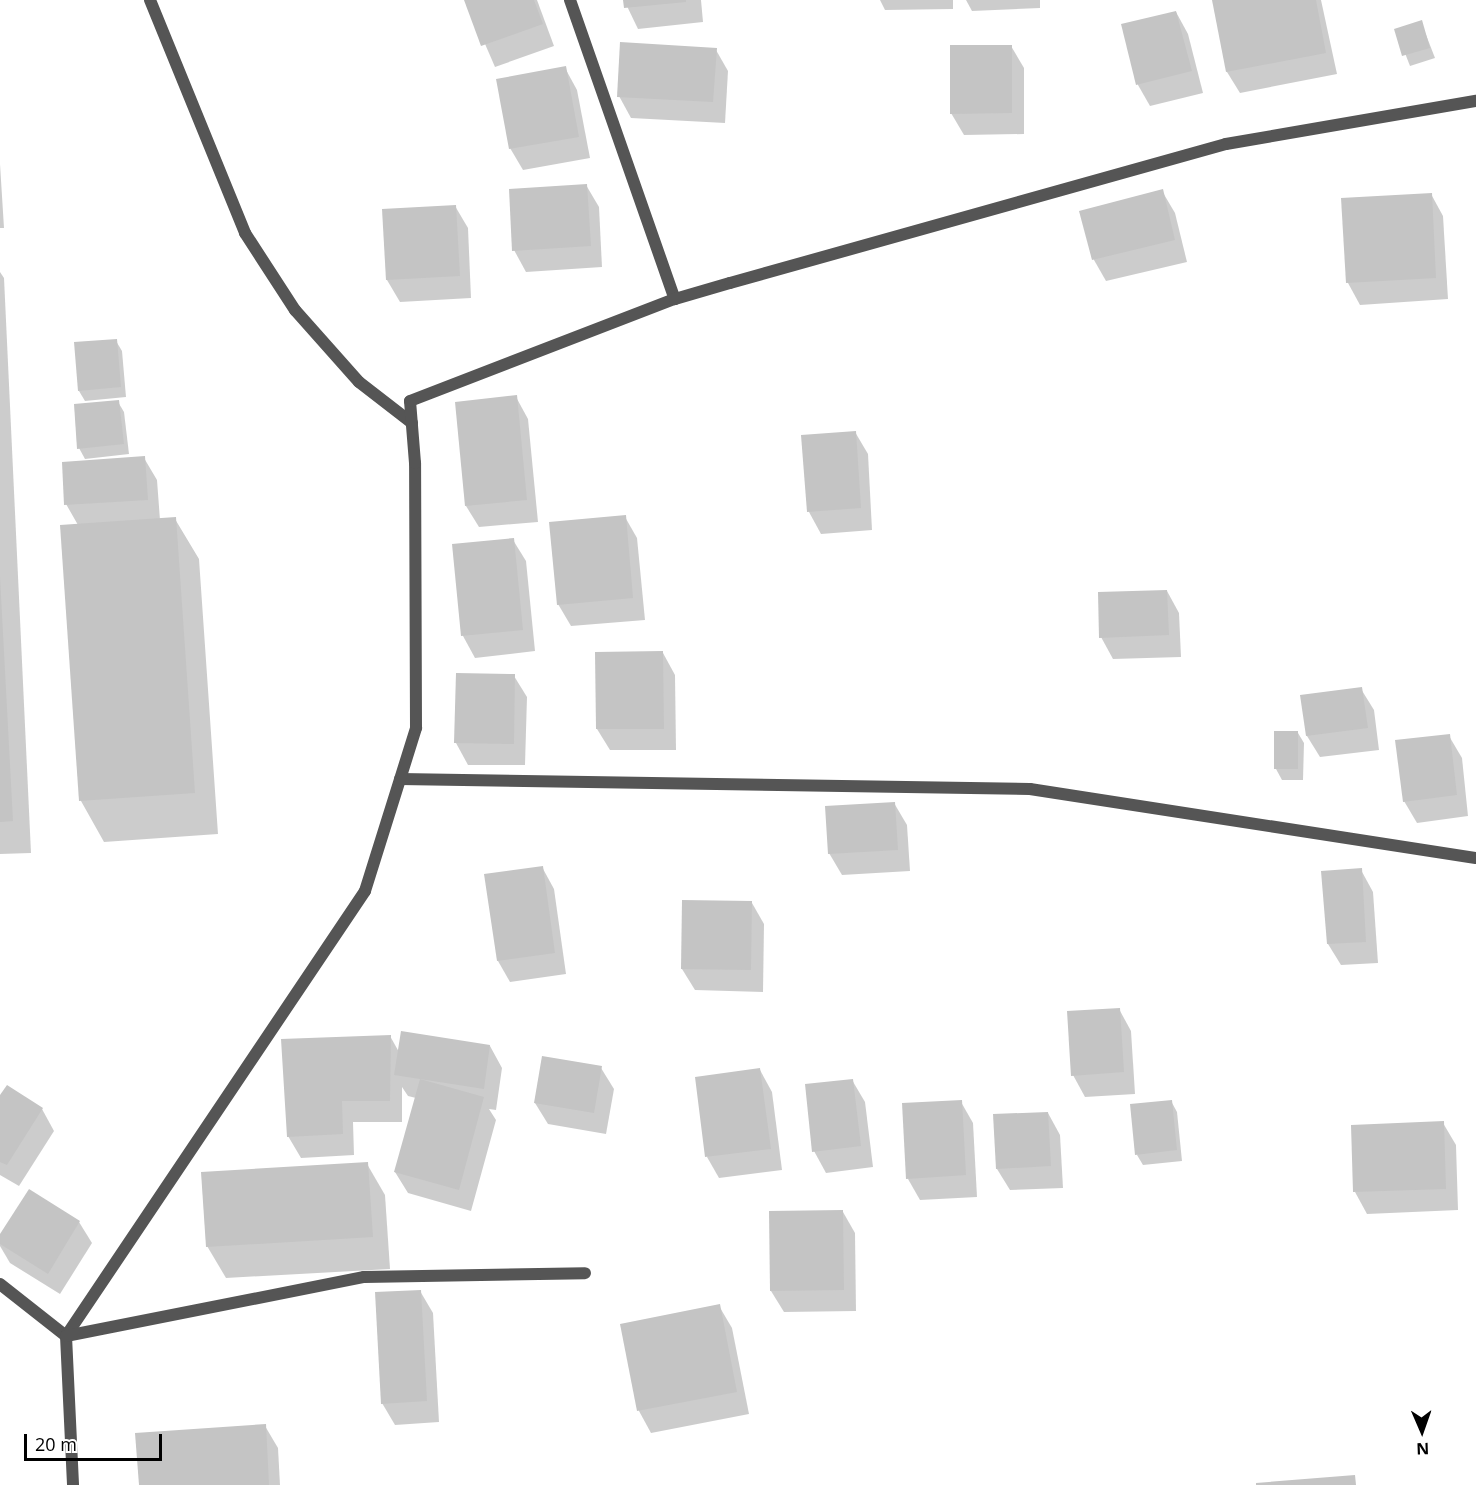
<!DOCTYPE html>
<style>
body{margin:0}
#map{position:relative;width:1476px;height:1485px;overflow:hidden;background:#fff;font-family:"Open Sans",sans-serif}
div>[style]{position:absolute}
.shadow>*{inset:0;background:#0003}
.building>*{inset:0;background:#c4c4c4}
.minor>*{height:12px;margin:-6px;padding:0 6px;transform-origin:6px;border-radius:6px;background:#555}
span{translate:-50% -50%;white-space:nowrap;text-align:center;line-height:1.15;-webkit-text-stroke:5px #fff;paint-order:stroke}
.north{position:absolute;left:1392px;top:1401px;width:60px;height:60px;-webkit-text-stroke:4px #fff;paint-order:stroke;rotate:178deg;font-size:16px;font-weight:700;line-height:24px;text-align:center;color:#000}
.north::after{content:'';display:block;margin:auto;width:21px;height:27px;background:#000;clip-path:polygon(50% 0,100% 100%,50% 72%,0 100%)}
.scale{position:absolute;left:24px;top:1434px;width:138px;height:27px;box-sizing:border-box;border:3px solid #000;border-top:0;padding-left:8px;font-size:18px;line-height:21px;white-space:nowrap;color:#000;-webkit-text-stroke:4px #fff;paint-order:stroke}
</style>
<div id="map">
<div class="shadow">
<div style="clip-path:polygon(466px 0,537px 0,554px 46px,495px 67px)"></div>
<div style="clip-path:polygon(624px 0,701px 0,703px 22px,638px 29px)"></div>
<div style="clip-path:polygon(880px 0,953px 0,953px 9px,885px 10px)"></div>
<div style="clip-path:polygon(966px 0,1040px 0,1040px 8px,972px 11px)"></div>
<div style="clip-path:polygon(1222px 0,1321px 0,1337px 74px,1240px 93px,1227px 72px)"></div>
<div style="clip-path:polygon(1176px 12px,1188px 34px,1203px 93px,1150px 106px,1138px 85px,1123px 25px)"></div>
<div style="clip-path:polygon(1421px 22px,1435px 58px,1410px 66px,1396px 30px)"></div>
<div style="clip-path:polygon(1011px 46px,1024px 68px,1024px 134px,964px 135px,951px 113px)"></div>
<div style="clip-path:polygon(716px 50px,728px 71px,725px 123px,631px 118px,619px 96px)"></div>
<div style="clip-path:polygon(565px 68px,577px 90px,590px 158px,523px 170px,510px 148px)"></div>
<div style="clip-path:polygon(0 164px,4px 228px,0 228px)"></div>
<div style="clip-path:polygon(586px 185px,599px 207px,602px 267px,526px 272px,514px 250px)"></div>
<div style="clip-path:polygon(1162px 191px,1175px 213px,1187px 262px,1106px 281px,1094px 260px,1081px 212px)"></div>
<div style="clip-path:polygon(1431px 194px,1443px 216px,1448px 299px,1360px 305px,1348px 283px,1343px 199px)"></div>
<div style="clip-path:polygon(455px 206px,468px 228px,471px 298px,400px 302px,387px 280px,383px 210px)"></div>
<div style="clip-path:polygon(0 272px,4px 278px,31px 853px,0 854px)"></div>
<div style="clip-path:polygon(116px 341px,122px 351px,126px 397px,85px 401px,79px 391px)"></div>
<div style="clip-path:polygon(516px 397px,528px 419px,538px 522px,479px 527px,466px 506px)"></div>
<div style="clip-path:polygon(118px 402px,124px 412px,129px 454px,85px 459px,79px 448px)"></div>
<div style="clip-path:polygon(855px 432px,868px 454px,872px 530px,821px 534px,809px 512px,803px 436px)"></div>
<div style="clip-path:polygon(144px 458px,157px 480px,160px 520px,175px 519px,199px 559px,218px 834px,104px 842px,81px 801px,78px 525px,66px 504px)"></div>
<div style="clip-path:polygon(625px 517px,637px 538px,645px 620px,571px 626px,558px 604px)"></div>
<div style="clip-path:polygon(513px 540px,526px 561px,535px 651px,475px 658px,463px 636px,454px 545px)"></div>
<div style="clip-path:polygon(1167px 591px,1179px 613px,1181px 657px,1113px 659px,1101px 637px)"></div>
<div style="clip-path:polygon(663px 653px,675px 675px,676px 750px,610px 750px,597px 729px)"></div>
<div style="clip-path:polygon(514px 676px,527px 697px,525px 765px,468px 765px,456px 743px)"></div>
<div style="clip-path:polygon(1361px 689px,1374px 710px,1379px 750px,1320px 757px,1307px 736px,1302px 697px)"></div>
<div style="clip-path:polygon(1276px 733px,1298px 733px,1304px 743px,1303px 780px,1282px 780px,1276px 769px)"></div>
<div style="clip-path:polygon(1449px 736px,1462px 758px,1468px 816px,1417px 823px,1404px 801px)"></div>
<div style="clip-path:polygon(894px 803px,907px 825px,910px 871px,842px 875px,829px 853px)"></div>
<div style="clip-path:polygon(542px 867px,554px 889px,566px 974px,510px 982px,498px 961px)"></div>
<div style="clip-path:polygon(1361px 870px,1373px 892px,1378px 963px,1341px 965px,1328px 944px)"></div>
<div style="clip-path:polygon(752px 903px,764px 924px,763px 992px,695px 990px,682px 969px)"></div>
<div style="clip-path:polygon(1119px 1009px,1131px 1031px,1135px 1094px,1085px 1097px,1073px 1075px)"></div>
<div style="clip-path:polygon(390px 1036px,399px 1052px,490px 1046px,502px 1068px,496px 1110px,489px 1109px,496px 1120px,471px 1211px,408px 1193px,395px 1172px,416px 1098px,408px 1096px,402px 1087px,402px 1122px,353px 1122px,354px 1155px,301px 1158px,288px 1136px)"></div>
<div style="clip-path:polygon(601px 1068px,614px 1089px,606px 1134px,548px 1124px,535px 1103px)"></div>
<div style="clip-path:polygon(760px 1070px,772px 1092px,782px 1170px,719px 1178px,707px 1157px)"></div>
<div style="clip-path:polygon(852px 1080px,865px 1102px,873px 1167px,826px 1173px,814px 1151px)"></div>
<div style="clip-path:polygon(0 1098px,42px 1109px,54px 1131px,19px 1186px,0 1175px)"></div>
<div style="clip-path:polygon(1171px 1101px,1177px 1112px,1182px 1161px,1143px 1165px,1137px 1155px)"></div>
<div style="clip-path:polygon(961px 1102px,973px 1123px,977px 1197px,920px 1200px,908px 1179px)"></div>
<div style="clip-path:polygon(1048px 1113px,1060px 1135px,1063px 1188px,1010px 1190px,997px 1169px)"></div>
<div style="clip-path:polygon(1443px 1123px,1456px 1145px,1458px 1210px,1367px 1214px,1355px 1192px)"></div>
<div style="clip-path:polygon(367px 1164px,385px 1195px,390px 1269px,226px 1278px,207px 1246px)"></div>
<div style="clip-path:polygon(843px 1212px,855px 1233px,856px 1311px,784px 1312px,771px 1291px)"></div>
<div style="clip-path:polygon(79px 1222px,92px 1243px,60px 1294px,10px 1263px,0 1246px,0 1237px)"></div>
<div style="clip-path:polygon(420px 1291px,433px 1313px,439px 1422px,395px 1425px,382px 1403px)"></div>
<div style="clip-path:polygon(719px 1306px,732px 1328px,749px 1414px,651px 1433px,639px 1411px,622px 1325px)"></div>
<div style="clip-path:polygon(265px 1426px,278px 1448px,280px 1485px,140px 1485px)"></div>
</div>
<div class="building">
<div style="clip-path:polygon(464px 0,534px 0,543px 24px,481px 46px)"></div>
<div style="clip-path:polygon(623px 0,686px 0,686px 2px,624px 8px)"></div>
<div style="clip-path:polygon(1212px 0,1316px 0,1326px 53px,1226px 72px)"></div>
<div style="clip-path:polygon(1176px 11px,1192px 71px,1136px 85px,1121px 24px)"></div>
<div style="clip-path:polygon(1422px 20px,1430px 48px,1402px 56px,1394px 29px)"></div>
<div style="clip-path:polygon(620px 42px,717px 48px,713px 102px,617px 97px)"></div>
<div style="clip-path:polygon(950px 45px,1012px 45px,1012px 113px,950px 114px)"></div>
<div style="clip-path:polygon(566px 66px,579px 137px,509px 149px,496px 79px)"></div>
<div style="clip-path:polygon(587px 184px,591px 246px,512px 251px,509px 189px)"></div>
<div style="clip-path:polygon(1163px 189px,1175px 240px,1092px 260px,1079px 211px)"></div>
<div style="clip-path:polygon(1432px 193px,1436px 278px,1346px 283px,1341px 198px)"></div>
<div style="clip-path:polygon(456px 205px,460px 276px,386px 280px,382px 209px)"></div>
<div style="clip-path:polygon(117px 339px,121px 387px,78px 391px,74px 342px)"></div>
<div style="clip-path:polygon(517px 395px,527px 500px,465px 506px,455px 402px)"></div>
<div style="clip-path:polygon(119px 400px,124px 444px,77px 449px,74px 404px)"></div>
<div style="clip-path:polygon(856px 431px,861px 508px,807px 512px,801px 435px)"></div>
<div style="clip-path:polygon(145px 456px,148px 500px,64px 505px,62px 462px)"></div>
<div style="clip-path:polygon(626px 515px,633px 598px,557px 605px,549px 522px)"></div>
<div style="clip-path:polygon(176px 517px,195px 793px,79px 801px,60px 525px)"></div>
<div style="clip-path:polygon(514px 538px,523px 630px,461px 636px,452px 544px)"></div>
<div style="clip-path:polygon(0 577px,13px 821px,0 822px)"></div>
<div style="clip-path:polygon(1167px 590px,1169px 635px,1099px 638px,1098px 592px)"></div>
<div style="clip-path:polygon(663px 651px,664px 729px,596px 729px,595px 652px)"></div>
<div style="clip-path:polygon(456px 673px,515px 674px,514px 744px,454px 743px)"></div>
<div style="clip-path:polygon(1362px 687px,1368px 728px,1306px 736px,1300px 695px)"></div>
<div style="clip-path:polygon(1274px 731px,1298px 731px,1298px 769px,1274px 769px)"></div>
<div style="clip-path:polygon(1450px 734px,1457px 795px,1403px 802px,1395px 740px)"></div>
<div style="clip-path:polygon(895px 802px,898px 850px,828px 854px,825px 806px)"></div>
<div style="clip-path:polygon(543px 866px,555px 953px,497px 961px,484px 874px)"></div>
<div style="clip-path:polygon(1362px 868px,1366px 942px,1327px 944px,1321px 871px)"></div>
<div style="clip-path:polygon(682px 900px,752px 901px,751px 970px,681px 969px)"></div>
<div style="clip-path:polygon(1120px 1008px,1124px 1072px,1071px 1076px,1067px 1011px)"></div>
<div style="clip-path:polygon(401px 1031px,490px 1045px,484px 1089px,394px 1075px)"></div>
<div style="clip-path:polygon(391px 1035px,390px 1101px,342px 1101px,343px 1134px,287px 1137px,281px 1039px)"></div>
<div style="clip-path:polygon(542px 1056px,602px 1066px,594px 1113px,534px 1103px)"></div>
<div style="clip-path:polygon(760px 1068px,771px 1149px,705px 1157px,695px 1077px)"></div>
<div style="clip-path:polygon(420px 1079px,484px 1097px,459px 1190px,394px 1172px)"></div>
<div style="clip-path:polygon(853px 1079px,861px 1146px,812px 1152px,805px 1084px)"></div>
<div style="clip-path:polygon(7px 1085px,43px 1108px,7px 1165px,0 1162px,0 1095px)"></div>
<div style="clip-path:polygon(962px 1100px,966px 1175px,906px 1179px,902px 1103px)"></div>
<div style="clip-path:polygon(1172px 1100px,1177px 1150px,1135px 1155px,1130px 1104px)"></div>
<div style="clip-path:polygon(1048px 1112px,1051px 1166px,996px 1169px,993px 1114px)"></div>
<div style="clip-path:polygon(1444px 1121px,1446px 1189px,1353px 1192px,1351px 1125px)"></div>
<div style="clip-path:polygon(368px 1162px,373px 1237px,206px 1247px,201px 1172px)"></div>
<div style="clip-path:polygon(29px 1189px,80px 1221px,48px 1274px,0 1244px,0 1234px)"></div>
<div style="clip-path:polygon(843px 1210px,844px 1290px,770px 1291px,769px 1211px)"></div>
<div style="clip-path:polygon(421px 1290px,427px 1401px,381px 1404px,375px 1292px)"></div>
<div style="clip-path:polygon(720px 1304px,737px 1392px,637px 1411px,620px 1324px)"></div>
<div style="clip-path:polygon(266px 1424px,269px 1485px,139px 1485px,135px 1433px)"></div>
<div style="clip-path:polygon(1355px 1475px,1356px 1485px,1256px 1485px,1256px 1483px)"></div>
</div>
<div class="minor">
<div style="left:150px;top:0;width:252px;rotate:67.8deg"></div>
<div style="left:245px;top:233px;width:92px;rotate:57deg"></div>
<div style="left:295px;top:310px;width:96px;rotate:48.4deg"></div>
<div style="left:359px;top:382px;width:67px;rotate:37.7deg"></div>
<div style="left:570px;top:0;width:317px;rotate:70.7deg"></div>
<div style="left:400px;top:779px;width:630px;rotate:0.91deg"></div>
<div style="left:1030px;top:789px;width:451px;rotate:8.8deg"></div>
<div style="left:0;top:1284px;width:84px;rotate:38.2deg"></div>
<div style="left:66px;top:1336px;width:149px;rotate:87.3deg"></div>
<div style="left:66px;top:1336px;width:536px;rotate:-56.1deg"></div>
<div style="left:365px;top:891px;width:171px;rotate:-72.6deg"></div>
<div style="left:416px;top:728px;width:265px;rotate:-90.2deg"></div>
<div style="left:415px;top:463px;width:62px;rotate:-94.6deg"></div>
<div style="left:410px;top:401px;width:284px;rotate:-21.1deg"></div>
<div style="left:675px;top:299px;width:57px;rotate:-16.2deg"></div>
<div style="left:730px;top:283px;width:515px;rotate:-15.66deg"></div>
<div style="left:1226px;top:144px;width:254px;rotate:-9.8deg"></div>
<div style="left:66px;top:1336px;width:304px;rotate:-11.2deg"></div>
<div style="left:364px;top:1277px;width:221px;rotate:-1deg"></div>
</div>
<div class="north">N</div>
<div class="scale">20 m</div>
</div>
